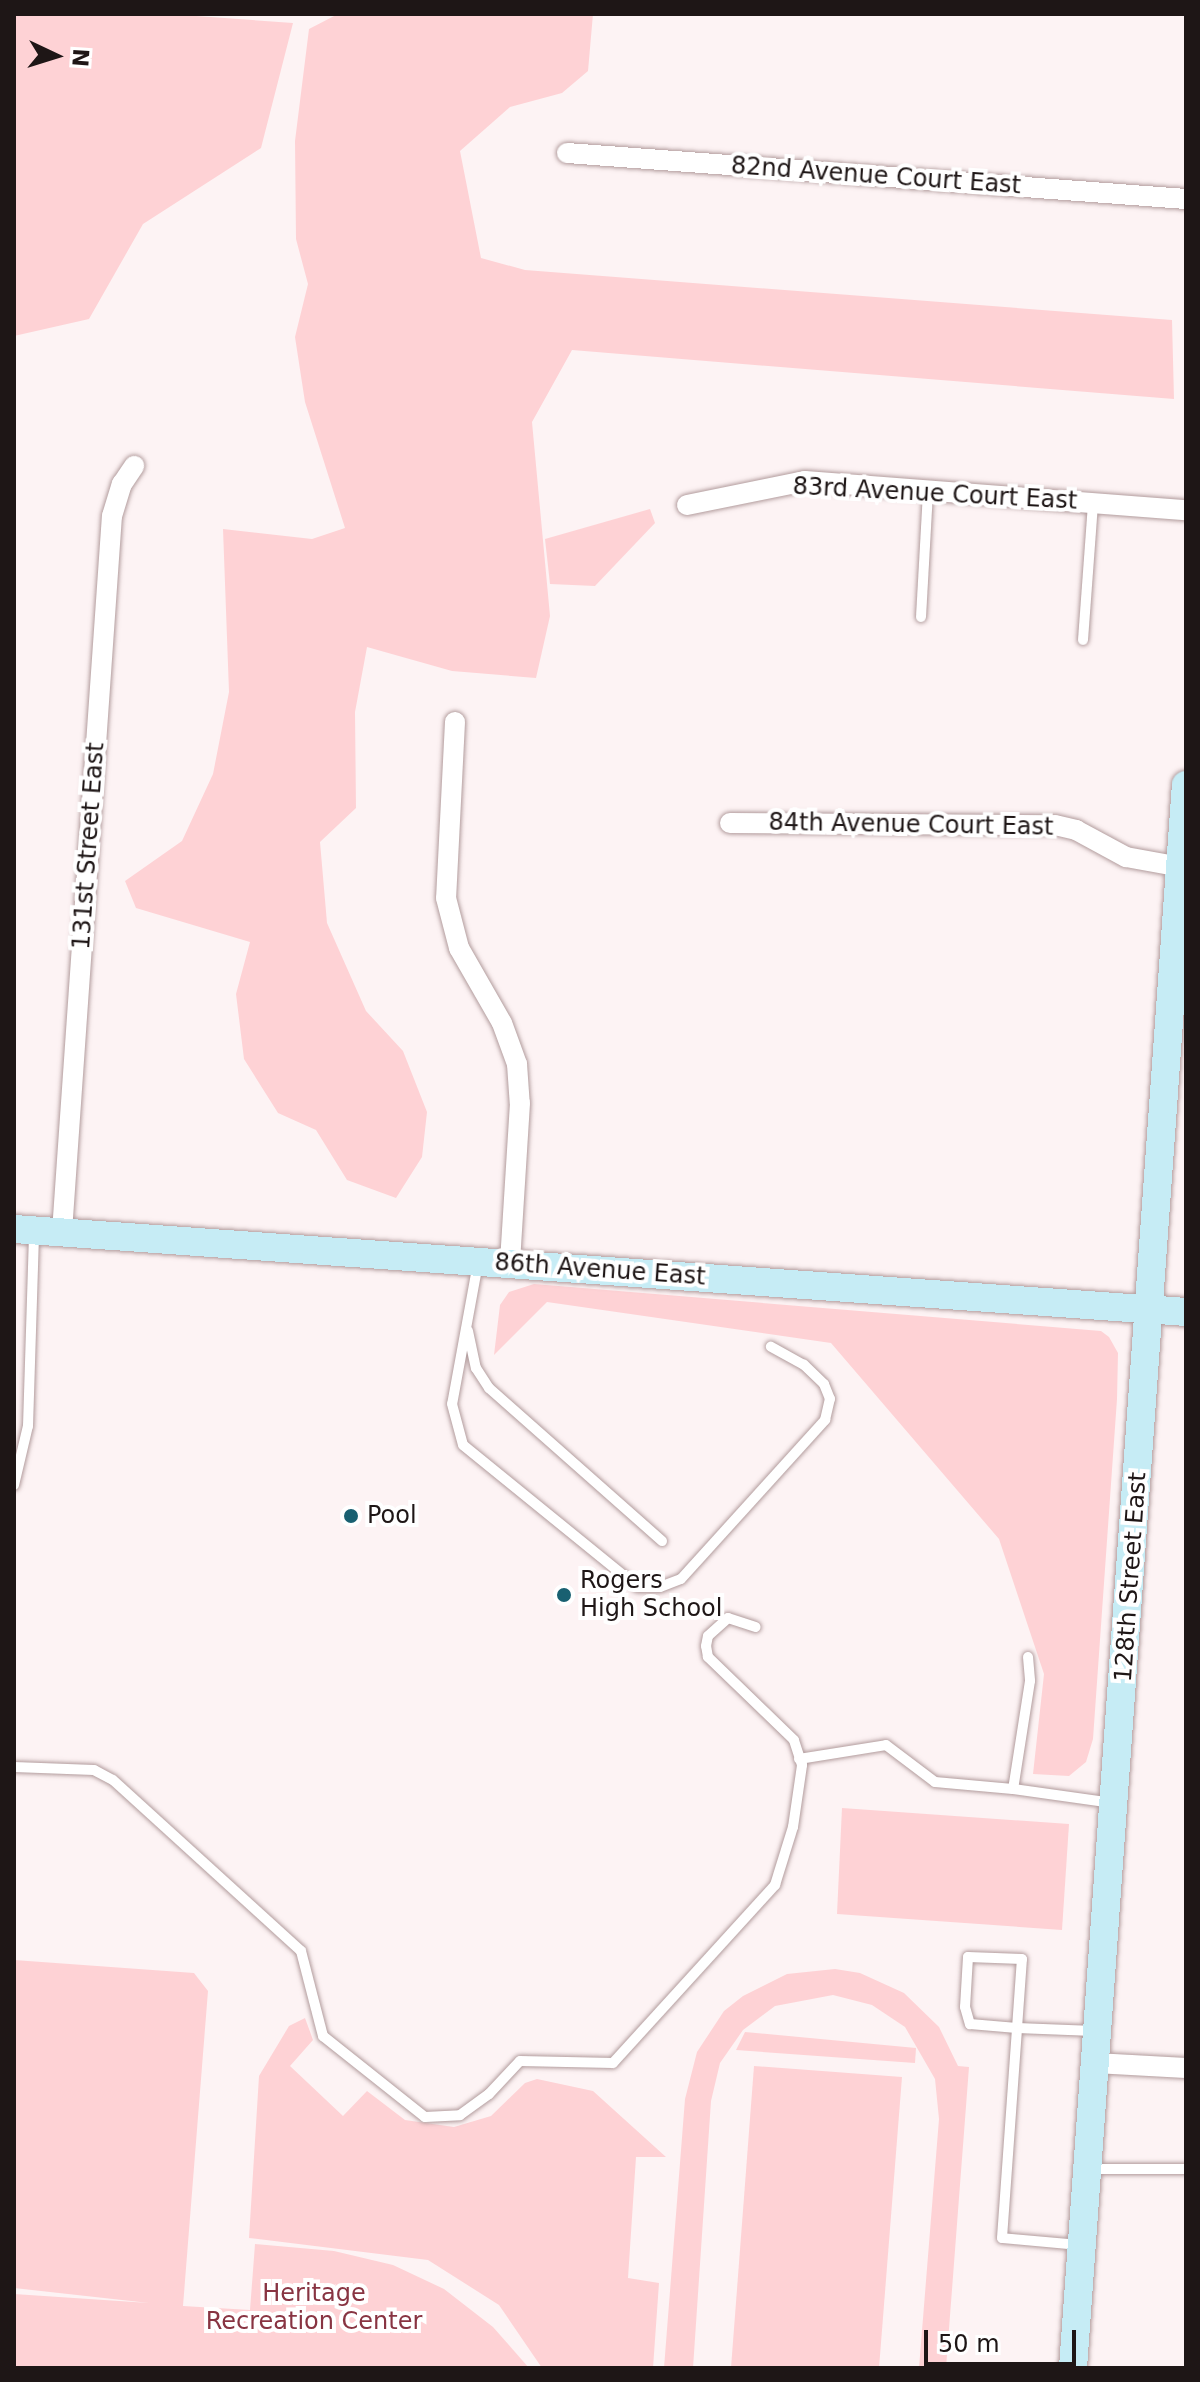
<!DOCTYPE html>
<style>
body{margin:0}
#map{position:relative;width:1200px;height:2382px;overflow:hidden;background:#fdf3f4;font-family:"DejaVu Sans",sans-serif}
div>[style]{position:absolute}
.green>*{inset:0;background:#fed2d5}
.roads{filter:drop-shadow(0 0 2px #b29c9d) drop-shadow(0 0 2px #b29c9d)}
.lane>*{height:10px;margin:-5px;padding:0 5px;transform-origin:5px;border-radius:5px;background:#fff}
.street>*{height:20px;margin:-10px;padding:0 10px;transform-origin:10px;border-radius:10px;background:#fff}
.secondary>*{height:28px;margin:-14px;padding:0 14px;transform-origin:14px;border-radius:14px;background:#c6ecf5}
.dots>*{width:22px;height:22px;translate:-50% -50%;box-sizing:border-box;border:4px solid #fff;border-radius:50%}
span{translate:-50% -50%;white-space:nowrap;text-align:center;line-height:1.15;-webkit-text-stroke:8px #fff;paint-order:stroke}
.street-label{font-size:24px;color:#1e1616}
.poi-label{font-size:24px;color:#1e1616}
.left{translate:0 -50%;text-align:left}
.park-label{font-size:24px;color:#883442}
.frame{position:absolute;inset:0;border:16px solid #1e1616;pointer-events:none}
.north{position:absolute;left:16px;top:16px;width:80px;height:80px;-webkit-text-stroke:6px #fff;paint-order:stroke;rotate:94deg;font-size:22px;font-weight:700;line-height:32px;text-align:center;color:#1e1616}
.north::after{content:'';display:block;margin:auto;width:28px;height:36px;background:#1e1616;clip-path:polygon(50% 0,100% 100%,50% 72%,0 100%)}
.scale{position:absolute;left:924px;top:2330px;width:152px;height:36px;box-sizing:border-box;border:4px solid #1e1616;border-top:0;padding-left:10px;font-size:24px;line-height:28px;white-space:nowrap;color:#1e1616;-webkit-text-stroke:6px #fff;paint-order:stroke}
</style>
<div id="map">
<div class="green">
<div style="clip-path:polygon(14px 14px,168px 14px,293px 23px,261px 148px,143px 224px,89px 319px,14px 336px)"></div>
<div style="clip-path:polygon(338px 14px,593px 14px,588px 71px,562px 93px,510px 107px,460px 151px,481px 258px,525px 270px,1172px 320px,1174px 399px,572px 350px,532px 422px,550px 616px,536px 678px,452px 671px,367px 647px,355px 712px,356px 808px,320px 842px,327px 923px,366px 1011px,403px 1051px,427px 1112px,422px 1157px,396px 1198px,347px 1180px,316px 1130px,278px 1113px,244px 1059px,236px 994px,250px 942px,136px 908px,125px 881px,182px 841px,213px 774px,229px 692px,223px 529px,312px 539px,345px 528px,305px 402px,295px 337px,308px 284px,296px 239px,295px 141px,309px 29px)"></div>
<div style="clip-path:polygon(650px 509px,655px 523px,595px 586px,550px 584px,545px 539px)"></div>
<div style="clip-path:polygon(534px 1284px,1101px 1331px,1109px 1337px,1118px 1353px,1117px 1399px,1093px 1739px,1086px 1762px,1069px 1776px,1033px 1774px,1044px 1674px,999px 1539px,831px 1343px,547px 1302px,494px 1355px,500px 1305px,509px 1292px)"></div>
<div style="clip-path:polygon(842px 1808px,1069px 1824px,1062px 1930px,837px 1914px)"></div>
<div style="clip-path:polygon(14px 1960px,194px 1973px,208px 1991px,183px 2306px,250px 2310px,255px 2244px,334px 2251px,393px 2265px,444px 2289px,493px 2327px,529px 2368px,14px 2368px,14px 2294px,149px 2303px,14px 2288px)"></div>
<div style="clip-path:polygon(835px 1969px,860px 1973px,904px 1993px,939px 2027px,958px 2066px,969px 2067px,946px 2368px,919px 2368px,939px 2119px,935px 2079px,905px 2027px,872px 2005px,833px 1995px,775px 2006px,743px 2030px,720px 2063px,711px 2101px,693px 2368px,664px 2368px,685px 2099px,697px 2052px,724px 2011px,743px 1996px,787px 1974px)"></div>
<div style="clip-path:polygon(305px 2018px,313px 2040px,290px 2066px,343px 2116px,367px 2091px,405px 2120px,454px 2127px,491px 2116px,525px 2083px,537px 2079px,593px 2091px,666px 2157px,636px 2157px,628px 2278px,659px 2283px,653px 2368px,542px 2368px,499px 2305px,428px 2260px,249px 2238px,259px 2076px,289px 2026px)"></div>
<div style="clip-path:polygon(745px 2032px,916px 2048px,915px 2063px,736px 2050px)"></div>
<div style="clip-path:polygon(754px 2066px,902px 2077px,879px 2368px,731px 2368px)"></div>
</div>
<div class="roads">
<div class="lane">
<div style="left:921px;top:617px;width:126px;rotate:-86.8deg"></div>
<div style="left:1083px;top:640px;width:137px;rotate:-85.8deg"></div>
<div style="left:478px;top:1263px;width:143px;rotate:100.4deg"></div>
<div style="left:452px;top:1404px;width:42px;rotate:75deg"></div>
<div style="left:463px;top:1445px;width:225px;rotate:39.1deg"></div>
<div style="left:638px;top:1587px;width:22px"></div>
<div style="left:660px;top:1587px;width:22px;rotate:-21deg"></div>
<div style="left:681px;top:1579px;width:215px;rotate:-47.8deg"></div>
<div style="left:825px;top:1420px;width:22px;rotate:-77deg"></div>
<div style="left:830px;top:1399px;width:16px;rotate:-112deg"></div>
<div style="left:824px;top:1384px;width:28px;rotate:-136deg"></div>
<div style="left:804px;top:1365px;width:38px;rotate:-151deg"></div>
<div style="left:468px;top:1331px;width:38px;rotate:78deg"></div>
<div style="left:476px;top:1368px;width:24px;rotate:57deg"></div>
<div style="left:489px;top:1388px;width:231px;rotate:41.5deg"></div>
<div style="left:14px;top:1485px;width:61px;rotate:-76.7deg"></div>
<div style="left:28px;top:1426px;width:194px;rotate:-88.2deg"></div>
<div style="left:1028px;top:1657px;width:24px;rotate:85deg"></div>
<div style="left:1030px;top:1681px;width:109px;rotate:98.9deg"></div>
<div style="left:1013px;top:1789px;width:101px;rotate:8deg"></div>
<div style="left:799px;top:1759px;width:88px;rotate:-9.1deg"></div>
<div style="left:886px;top:1745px;width:61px;rotate:37.1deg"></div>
<div style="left:935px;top:1782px;width:78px;rotate:5.1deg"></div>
<div style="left:14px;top:1767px;width:80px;rotate:2.1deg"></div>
<div style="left:94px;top:1770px;width:21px;rotate:28deg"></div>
<div style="left:113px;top:1780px;width:254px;rotate:42.3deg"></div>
<div style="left:301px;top:1951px;width:88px;rotate:75.5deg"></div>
<div style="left:323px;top:2036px;width:130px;rotate:38.5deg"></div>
<div style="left:425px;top:2117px;width:35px;rotate:-3deg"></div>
<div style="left:460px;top:2115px;width:36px;rotate:-36deg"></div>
<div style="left:489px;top:2094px;width:45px;rotate:-46.8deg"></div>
<div style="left:520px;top:2061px;width:93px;rotate:1.2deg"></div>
<div style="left:613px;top:2063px;width:241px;rotate:-47.7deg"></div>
<div style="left:775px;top:1885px;width:61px;rotate:-72.8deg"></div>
<div style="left:793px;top:1827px;width:63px;rotate:-81.7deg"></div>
<div style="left:802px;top:1765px;width:26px;rotate:-108deg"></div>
<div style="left:794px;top:1740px;width:120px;rotate:-136deg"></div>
<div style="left:708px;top:1657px;width:11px;rotate:-100deg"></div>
<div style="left:706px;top:1646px;width:10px;rotate:-79deg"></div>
<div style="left:708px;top:1636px;width:27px;rotate:-42deg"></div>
<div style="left:728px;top:1618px;width:29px;rotate:18deg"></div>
<div style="left:1089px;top:2169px;width:97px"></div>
<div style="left:1080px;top:2245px;width:78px;rotate:-174.9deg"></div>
<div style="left:1002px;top:2238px;width:211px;rotate:-85.9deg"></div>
<div style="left:1017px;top:2028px;width:69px;rotate:-85.9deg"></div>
<div style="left:1022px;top:1959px;width:54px;rotate:-177.9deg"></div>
<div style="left:968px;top:1957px;width:50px;rotate:93.4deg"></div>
<div style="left:965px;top:2007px;width:18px;rotate:74deg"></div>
<div style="left:970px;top:2024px;width:47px;rotate:4.9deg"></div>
<div style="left:1017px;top:2028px;width:77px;rotate:2.2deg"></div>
</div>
<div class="street">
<div style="left:567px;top:153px;width:621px;rotate:4.25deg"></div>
<div style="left:687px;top:505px;width:120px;rotate:-11.5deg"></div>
<div style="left:805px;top:481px;width:382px;rotate:4.4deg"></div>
<div style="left:455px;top:722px;width:176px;rotate:92.9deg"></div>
<div style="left:446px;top:898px;width:52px;rotate:75.4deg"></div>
<div style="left:459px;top:948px;width:86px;rotate:60.2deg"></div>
<div style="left:502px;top:1023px;width:44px;rotate:69.9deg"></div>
<div style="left:517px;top:1064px;width:39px;rotate:86deg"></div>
<div style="left:520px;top:1103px;width:161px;rotate:93.6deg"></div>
<div style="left:730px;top:823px;width:325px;rotate:0.4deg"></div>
<div style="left:1055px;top:825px;width:22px;rotate:13deg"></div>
<div style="left:1076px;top:830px;width:57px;rotate:28.4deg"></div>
<div style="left:1126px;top:857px;width:56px;rotate:10.3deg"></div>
<div style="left:62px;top:1232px;width:718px;rotate:-86.01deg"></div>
<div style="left:112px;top:516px;width:34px;rotate:-73deg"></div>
<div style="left:122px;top:484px;width:22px;rotate:-56deg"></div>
<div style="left:1095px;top:2063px;width:91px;rotate:3.1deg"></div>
</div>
<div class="secondary">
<div style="left:14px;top:1229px;width:1175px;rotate:4.05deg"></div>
<div style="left:1073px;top:2368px;width:1587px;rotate:-85.92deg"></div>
</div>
</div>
<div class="dots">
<div style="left:351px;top:1516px;background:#196071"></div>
<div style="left:564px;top:1595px;background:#196071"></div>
</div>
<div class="street-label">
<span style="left:876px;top:176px;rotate:4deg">82nd Avenue Court East</span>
<span style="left:935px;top:494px;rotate:3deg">83rd Avenue Court East</span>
<span style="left:911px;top:825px;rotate:1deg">84th Avenue Court East</span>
<span style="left:89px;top:846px;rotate:-86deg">131st Street East</span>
<span style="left:600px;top:1270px;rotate:4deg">86th Avenue East</span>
<span style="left:1131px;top:1577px;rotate:-86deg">128th Street East</span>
</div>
<div class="poi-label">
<span class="left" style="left:367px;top:1516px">Pool</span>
<span class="left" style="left:580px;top:1595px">Rogers<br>High School</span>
</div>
<div class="park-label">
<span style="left:314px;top:2308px">Heritage<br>Recreation Center</span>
</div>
<div class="frame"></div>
<div class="north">N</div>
<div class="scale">50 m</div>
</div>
